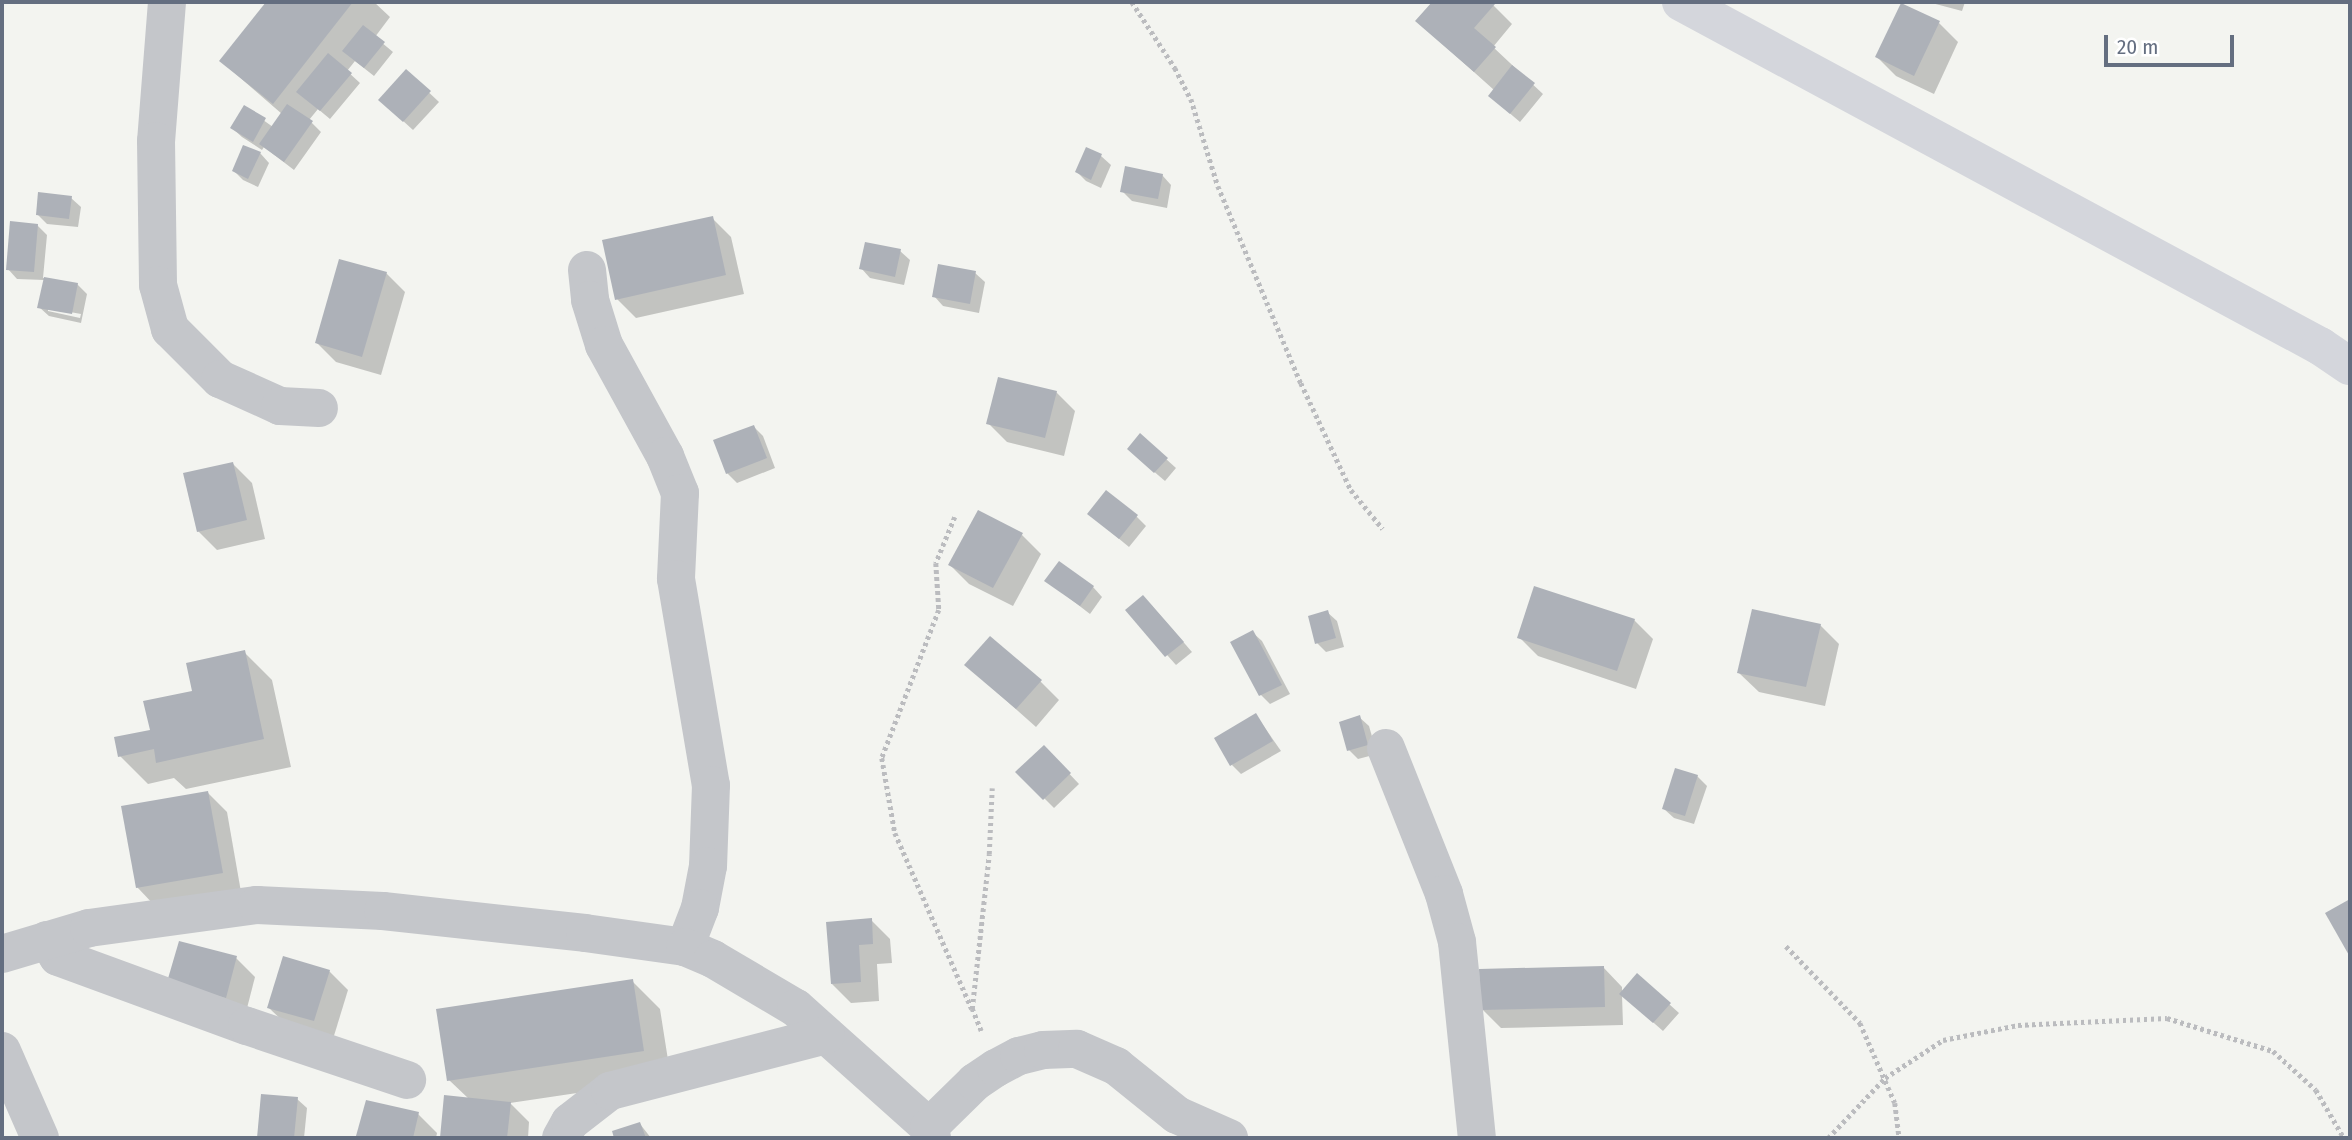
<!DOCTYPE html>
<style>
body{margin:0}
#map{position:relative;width:2352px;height:1140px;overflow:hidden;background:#f3f4f0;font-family:"Fira Sans Condensed",sans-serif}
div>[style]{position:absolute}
.shadow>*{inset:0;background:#0003}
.building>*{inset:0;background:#adb1b8}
.path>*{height:4.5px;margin-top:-2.25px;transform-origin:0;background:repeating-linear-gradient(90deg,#bbbcbf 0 3.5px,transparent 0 7px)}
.minor>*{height:38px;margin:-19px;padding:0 19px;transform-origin:19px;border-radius:19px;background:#c4c6ca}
.major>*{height:38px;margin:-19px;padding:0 19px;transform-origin:19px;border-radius:19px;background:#d4d6dc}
span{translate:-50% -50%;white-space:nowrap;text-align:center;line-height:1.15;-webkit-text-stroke:7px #fff;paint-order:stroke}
.frame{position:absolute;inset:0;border:4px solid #646e80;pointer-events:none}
.scale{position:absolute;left:2104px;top:35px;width:130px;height:32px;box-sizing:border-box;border:4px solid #646e80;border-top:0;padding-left:9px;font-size:21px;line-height:24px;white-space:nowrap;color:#646e80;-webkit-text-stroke:5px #fff;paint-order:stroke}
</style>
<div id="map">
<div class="shadow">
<div style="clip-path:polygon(268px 2px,374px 2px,390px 17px,375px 37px,393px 52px,374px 76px,355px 61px,347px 71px,360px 83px,330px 119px,318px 109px,309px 120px,321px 132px,294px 170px,264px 147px,262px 150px,242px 137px,232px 128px,245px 107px,273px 127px,282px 114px,221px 61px)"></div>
<div style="clip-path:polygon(1434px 2px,1490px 2px,1512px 24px,1493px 47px,1543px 94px,1520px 122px,1500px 105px,1494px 90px,1417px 21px)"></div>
<div style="clip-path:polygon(1928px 2px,1965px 2px,1962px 11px)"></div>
<div style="clip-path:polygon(1939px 23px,1958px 42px,1934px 94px,1896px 76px,1877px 57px)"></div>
<div style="clip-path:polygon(406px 71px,439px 102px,413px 130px,390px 109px)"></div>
<div style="clip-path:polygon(1087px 149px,1101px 156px,1111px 165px,1101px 188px,1086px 181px,1077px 172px)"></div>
<div style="clip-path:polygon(260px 153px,269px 163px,258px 187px,243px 180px,234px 171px)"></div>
<div style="clip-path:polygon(1162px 175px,1171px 185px,1167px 208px,1132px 201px,1122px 191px)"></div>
<div style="clip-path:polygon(71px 198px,81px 207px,78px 227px,47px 224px,38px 215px)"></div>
<div style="clip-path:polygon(712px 218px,731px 237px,744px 294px,636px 318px,617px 299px)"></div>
<div style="clip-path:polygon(evenodd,37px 225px,47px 235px,43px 278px,77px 284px,87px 294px,81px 323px,49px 316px,39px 307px,45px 280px,17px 279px,8px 269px,37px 225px,48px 308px,81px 314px,80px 318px,48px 311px,48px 308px)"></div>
<div style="clip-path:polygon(900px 251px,910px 260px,904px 285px,870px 278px,861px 268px)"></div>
<div style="clip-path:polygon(386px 273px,405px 292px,381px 375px,336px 362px,317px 343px)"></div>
<div style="clip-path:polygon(975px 273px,985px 282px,979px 313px,943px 306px,934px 296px)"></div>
<div style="clip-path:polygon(1056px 392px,1075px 411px,1064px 456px,1007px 442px,988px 423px)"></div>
<div style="clip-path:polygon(754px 427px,763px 436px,775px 468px,737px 483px,727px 473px,715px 441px)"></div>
<div style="clip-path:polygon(1138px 458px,1166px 459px,1176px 468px,1165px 481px)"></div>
<div style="clip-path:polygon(233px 464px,252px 483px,265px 539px,217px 550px,198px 531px)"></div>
<div style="clip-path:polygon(1089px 514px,1136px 516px,1146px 526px,1129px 547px)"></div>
<div style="clip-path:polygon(1022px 535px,1041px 554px,1013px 606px,969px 584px,950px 565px)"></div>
<div style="clip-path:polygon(1047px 581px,1093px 587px,1102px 597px,1090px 614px)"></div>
<div style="clip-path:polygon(1152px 606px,1192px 652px,1176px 665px,1127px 610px)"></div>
<div style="clip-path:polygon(1327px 612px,1337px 621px,1344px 647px,1326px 652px,1317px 643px)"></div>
<div style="clip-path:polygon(1634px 620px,1653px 639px,1636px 689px,1538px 656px,1519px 637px)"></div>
<div style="clip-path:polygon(1820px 625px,1839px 644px,1825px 706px,1759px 692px,1739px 673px)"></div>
<div style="clip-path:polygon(1252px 632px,1262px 641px,1290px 694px,1270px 704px,1261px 695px)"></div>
<div style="clip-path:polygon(244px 652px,272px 680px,291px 767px,186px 789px,174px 778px,148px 784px,120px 756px)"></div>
<div style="clip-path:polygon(966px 665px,1040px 681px,1059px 700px,1036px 727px)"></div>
<div style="clip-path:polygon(1256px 715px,1281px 751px,1241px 774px,1232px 765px)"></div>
<div style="clip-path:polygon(1359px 717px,1369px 726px,1377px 754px,1358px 759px,1349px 750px)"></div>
<div style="clip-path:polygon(1044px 747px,1079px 784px,1054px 808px,1018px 772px)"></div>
<div style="clip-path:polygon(1697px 776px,1707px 786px,1694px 824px,1674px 818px,1664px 809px)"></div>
<div style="clip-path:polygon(208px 793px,227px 812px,241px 892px,156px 907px,137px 887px)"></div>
<div style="clip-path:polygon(871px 920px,890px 939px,892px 963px,877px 964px,879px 1001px,851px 1003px,832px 984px)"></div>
<div style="clip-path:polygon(236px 958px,255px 977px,245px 1016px,189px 1001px)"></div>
<div style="clip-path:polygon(1603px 967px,1622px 987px,1622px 993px,1669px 1004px,1679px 1013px,1663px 1031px,1622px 995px,1623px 1025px,1501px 1028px,1482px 1009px)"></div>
<div style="clip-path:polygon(329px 971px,348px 990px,333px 1039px,289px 1027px,269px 1008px)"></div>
<div style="clip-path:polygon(632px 981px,660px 1009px,671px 1079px,510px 1103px,529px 1122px,528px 1138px,442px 1138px,469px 1099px,449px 1080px)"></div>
<div style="clip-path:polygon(263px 1096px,297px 1099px,307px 1108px,304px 1138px,259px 1138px)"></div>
<div style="clip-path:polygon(418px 1114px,437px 1133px,436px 1138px,358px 1136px)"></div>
<div style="clip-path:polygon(640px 1124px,651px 1138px,616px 1138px,614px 1133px)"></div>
</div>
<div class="building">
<div style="clip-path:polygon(266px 2px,353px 2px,273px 104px,219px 61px)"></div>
<div style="clip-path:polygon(1432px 2px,1495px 4px,1474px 28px,1496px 47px,1474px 72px,1415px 21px)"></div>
<div style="clip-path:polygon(1901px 3px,1940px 21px,1914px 76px,1875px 57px)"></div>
<div style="clip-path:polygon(363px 25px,385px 42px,364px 68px,342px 51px)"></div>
<div style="clip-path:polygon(328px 53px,352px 73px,320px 111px,296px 92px)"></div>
<div style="clip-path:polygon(1512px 65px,1535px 83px,1510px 114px,1488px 96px)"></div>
<div style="clip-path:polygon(406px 69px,431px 91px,403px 122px,378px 100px)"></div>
<div style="clip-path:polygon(287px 104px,313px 121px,284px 162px,259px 144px)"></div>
<div style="clip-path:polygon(244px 105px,266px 118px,253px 142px,230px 128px)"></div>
<div style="clip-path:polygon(243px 145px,261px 152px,248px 179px,232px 171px)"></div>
<div style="clip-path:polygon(1086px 147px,1102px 154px,1091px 180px,1075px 172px)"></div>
<div style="clip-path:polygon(1125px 166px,1163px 174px,1158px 199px,1120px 192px)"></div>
<div style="clip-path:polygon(38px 192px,72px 196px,69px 219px,36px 215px)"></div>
<div style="clip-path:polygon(713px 216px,726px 275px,615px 300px,602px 240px)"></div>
<div style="clip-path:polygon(10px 221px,38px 224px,34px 272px,6px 270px)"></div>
<div style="clip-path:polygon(865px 242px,901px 249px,895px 277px,859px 269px)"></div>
<div style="clip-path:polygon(339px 259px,387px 272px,362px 357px,315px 343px)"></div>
<div style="clip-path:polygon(938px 264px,976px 271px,970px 304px,932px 297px)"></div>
<div style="clip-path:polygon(44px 277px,78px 283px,72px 314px,37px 308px)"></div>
<div style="clip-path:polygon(998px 377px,1057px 391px,1045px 438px,986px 424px)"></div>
<div style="clip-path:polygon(754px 425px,767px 458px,726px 474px,713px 440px)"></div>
<div style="clip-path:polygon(1140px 433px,1168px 458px,1154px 473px,1127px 449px)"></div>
<div style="clip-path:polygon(233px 462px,247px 520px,197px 532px,183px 473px)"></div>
<div style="clip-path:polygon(1106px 490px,1138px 515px,1119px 539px,1087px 514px)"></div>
<div style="clip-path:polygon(978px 510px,1023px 533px,993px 588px,948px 565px)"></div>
<div style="clip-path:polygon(1059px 561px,1094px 586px,1080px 606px,1044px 581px)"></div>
<div style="clip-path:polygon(1534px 586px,1635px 619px,1617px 671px,1517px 638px)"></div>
<div style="clip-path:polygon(1143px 595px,1184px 642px,1165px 657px,1125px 610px)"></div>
<div style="clip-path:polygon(1752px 609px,1821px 624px,1806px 687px,1737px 673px)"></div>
<div style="clip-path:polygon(1328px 610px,1336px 638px,1315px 644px,1308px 616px)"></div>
<div style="clip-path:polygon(1253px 630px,1282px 685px,1259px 696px,1230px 642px)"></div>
<div style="clip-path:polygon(990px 636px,1042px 680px,1016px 709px,964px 665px)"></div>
<div style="clip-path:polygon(245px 650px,264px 739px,156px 763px,154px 749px,118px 757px,114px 737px,150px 730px,143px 701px,192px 691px,186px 663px)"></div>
<div style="clip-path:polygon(1256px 713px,1273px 741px,1230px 766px,1214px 738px)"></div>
<div style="clip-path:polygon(1360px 715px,1368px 745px,1347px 751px,1339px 722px)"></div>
<div style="clip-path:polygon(1044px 745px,1071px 773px,1043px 800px,1015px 772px)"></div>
<div style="clip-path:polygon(1675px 768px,1698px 775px,1685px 816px,1662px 809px)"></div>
<div style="clip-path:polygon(208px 791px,223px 873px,136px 888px,121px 806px)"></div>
<div style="clip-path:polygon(2350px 899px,2350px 957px,2325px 913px)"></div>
<div style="clip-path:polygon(872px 918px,873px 944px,859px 945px,861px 982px,831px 984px,826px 922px)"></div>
<div style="clip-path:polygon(179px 941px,237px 956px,226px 998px,167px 982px)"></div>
<div style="clip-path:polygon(283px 956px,330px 970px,314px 1021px,267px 1008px)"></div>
<div style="clip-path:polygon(1604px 966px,1605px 1007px,1480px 1010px,1479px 969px)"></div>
<div style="clip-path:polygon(1637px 973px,1671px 1003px,1653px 1023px,1619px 994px)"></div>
<div style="clip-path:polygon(633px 979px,644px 1051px,447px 1081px,436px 1009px)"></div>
<div style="clip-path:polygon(261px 1094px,298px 1097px,294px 1138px,257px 1138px)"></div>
<div style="clip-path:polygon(444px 1095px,511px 1102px,507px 1138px,440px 1138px)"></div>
<div style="clip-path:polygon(366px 1100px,419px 1112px,413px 1138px,356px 1136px)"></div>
<div style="clip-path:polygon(640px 1122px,646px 1138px,614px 1138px,612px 1131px)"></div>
</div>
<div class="path">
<div style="left:1132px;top:2px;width:79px;rotate:56.9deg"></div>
<div style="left:1175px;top:68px;width:35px;rotate:63deg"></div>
<div style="left:1191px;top:99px;width:91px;rotate:72.8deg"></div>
<div style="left:1218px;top:186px;width:214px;rotate:67.2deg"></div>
<div style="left:1301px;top:383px;width:118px;rotate:65deg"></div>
<div style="left:1351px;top:490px;width:50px;rotate:50.6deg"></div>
<div style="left:955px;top:517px;width:50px;rotate:112.4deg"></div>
<div style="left:936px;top:563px;width:47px;rotate:86.3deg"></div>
<div style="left:939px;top:610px;width:159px;rotate:111.1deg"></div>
<div style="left:882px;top:758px;width:76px;rotate:80.2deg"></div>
<div style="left:895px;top:833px;width:192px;rotate:66.4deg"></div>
<div style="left:1786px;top:946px;width:107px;rotate:46.1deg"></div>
<div style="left:1860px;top:1023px;width:87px;rotate:66.4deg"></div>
<div style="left:1895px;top:1103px;width:35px;rotate:83deg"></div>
<div style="left:981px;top:1031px;width:24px;rotate:-112deg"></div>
<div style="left:972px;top:1009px;width:156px;rotate:-83.7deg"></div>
<div style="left:989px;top:854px;width:66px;rotate:-87.4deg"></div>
<div style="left:1828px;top:1138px;width:83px;rotate:-46.5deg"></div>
<div style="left:1885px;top:1078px;width:69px;rotate:-33.2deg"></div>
<div style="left:1943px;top:1040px;width:76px;rotate:-11.3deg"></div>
<div style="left:2018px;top:1025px;width:149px;rotate:-2.7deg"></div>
<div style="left:2167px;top:1018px;width:111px;rotate:17.3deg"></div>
<div style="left:2273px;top:1051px;width:58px;rotate:42.2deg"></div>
<div style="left:2316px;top:1090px;width:56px;rotate:59.7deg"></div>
</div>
<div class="minor">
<div style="left:167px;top:2px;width:139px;rotate:94.5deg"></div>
<div style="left:156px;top:141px;width:144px;rotate:89.2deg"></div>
<div style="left:158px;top:285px;width:46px;rotate:74.7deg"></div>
<div style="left:170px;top:329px;width:71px;rotate:45deg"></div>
<div style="left:220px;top:379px;width:66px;rotate:24.2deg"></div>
<div style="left:280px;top:406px;width:39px;rotate:3deg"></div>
<div style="left:587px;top:270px;width:30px;rotate:84deg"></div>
<div style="left:590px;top:300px;width:47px;rotate:72.7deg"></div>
<div style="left:604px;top:345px;width:127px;rotate:61.2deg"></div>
<div style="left:665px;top:456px;width:40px;rotate:68deg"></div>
<div style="left:680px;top:493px;width:86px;rotate:92.7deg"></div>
<div style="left:676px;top:579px;width:209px;rotate:80.4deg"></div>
<div style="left:711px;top:785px;width:81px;rotate:92.1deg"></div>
<div style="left:708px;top:866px;width:43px;rotate:100.8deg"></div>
<div style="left:700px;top:908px;width:42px;rotate:111deg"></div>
<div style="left:1386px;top:748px;width:157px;rotate:68.3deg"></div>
<div style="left:1444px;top:894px;width:50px;rotate:74.8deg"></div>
<div style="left:1457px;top:942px;width:197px;rotate:84.2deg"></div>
<div style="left:47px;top:940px;width:20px;rotate:57deg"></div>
<div style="left:58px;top:957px;width:201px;rotate:20.1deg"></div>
<div style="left:247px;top:1026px;width:169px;rotate:18.6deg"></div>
<div style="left:2px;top:954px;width:91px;rotate:-16.6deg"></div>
<div style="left:89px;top:928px;width:170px;rotate:-7.8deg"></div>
<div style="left:257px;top:905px;width:126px;rotate:2.7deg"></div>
<div style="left:383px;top:911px;width:203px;rotate:6.2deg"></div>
<div style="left:585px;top:933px;width:101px;rotate:8deg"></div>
<div style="left:685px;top:947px;width:30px;rotate:23deg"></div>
<div style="left:713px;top:959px;width:96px;rotate:30.6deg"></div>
<div style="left:796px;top:1008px;width:178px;rotate:41.8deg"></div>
<div style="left:2px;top:1051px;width:95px;rotate:66.4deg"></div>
<div style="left:561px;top:1138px;width:18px;rotate:-61deg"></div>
<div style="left:570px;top:1122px;width:51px;rotate:-37.8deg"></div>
<div style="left:610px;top:1091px;width:223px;rotate:-14.5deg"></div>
<div style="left:932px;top:1138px;width:11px;rotate:-105deg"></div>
<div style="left:929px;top:1127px;width:64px;rotate:-44.4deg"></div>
<div style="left:975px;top:1082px;width:25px;rotate:-34deg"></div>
<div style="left:996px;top:1068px;width:26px;rotate:-28deg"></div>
<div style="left:1019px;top:1056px;width:25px;rotate:-14deg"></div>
<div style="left:1043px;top:1050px;width:34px;rotate:-2deg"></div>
<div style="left:1077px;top:1049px;width:43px;rotate:23.6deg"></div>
<div style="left:1116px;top:1066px;width:78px;rotate:38.8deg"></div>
<div style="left:1177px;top:1115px;width:57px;rotate:23.9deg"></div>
</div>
<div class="major">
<div style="left:1681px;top:2px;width:726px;rotate:28.3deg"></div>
<div style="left:2320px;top:346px;width:36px;rotate:34deg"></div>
</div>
<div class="frame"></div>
<div class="scale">20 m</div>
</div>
